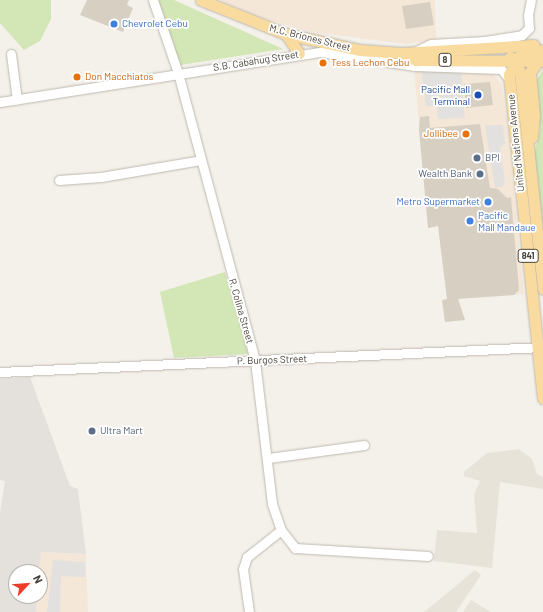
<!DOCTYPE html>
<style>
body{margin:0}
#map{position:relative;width:543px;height:612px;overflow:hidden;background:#f4f1eb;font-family:Barlow,sans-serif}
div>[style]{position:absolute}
.residential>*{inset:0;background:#e8e3d9}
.commercial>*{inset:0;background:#f4e7d7}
.industrial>*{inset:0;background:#e4e0dc}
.green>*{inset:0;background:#d2e6b6}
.parking>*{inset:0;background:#e3e1df}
.building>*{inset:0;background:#d8cfc3}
.roads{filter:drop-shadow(0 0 1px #bfb8ad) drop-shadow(0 0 1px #bfb8ad)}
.minor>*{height:9px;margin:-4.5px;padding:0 4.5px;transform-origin:4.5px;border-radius:4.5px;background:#fff}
.major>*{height:11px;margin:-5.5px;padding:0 5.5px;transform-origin:5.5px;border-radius:5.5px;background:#f9db9f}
.dots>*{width:11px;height:11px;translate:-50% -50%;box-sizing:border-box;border:2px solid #fff;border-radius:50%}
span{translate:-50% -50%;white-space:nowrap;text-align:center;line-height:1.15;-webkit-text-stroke:3.5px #fff;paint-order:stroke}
.shield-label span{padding:1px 3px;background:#fff;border:1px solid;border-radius:3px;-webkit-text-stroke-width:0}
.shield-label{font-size:9px;color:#484139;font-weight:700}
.shop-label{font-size:10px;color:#366cbe}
.left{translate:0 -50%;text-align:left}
.right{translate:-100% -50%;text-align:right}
.street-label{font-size:10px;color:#484139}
.food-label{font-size:10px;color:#c56008}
.transit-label{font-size:10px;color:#164399}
.service-label{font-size:10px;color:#4e5e75}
.north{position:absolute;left:8px;top:564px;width:40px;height:40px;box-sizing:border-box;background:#fff;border:1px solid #b6b3b0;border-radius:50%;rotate:64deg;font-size:11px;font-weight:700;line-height:16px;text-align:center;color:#484139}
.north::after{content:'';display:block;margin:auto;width:14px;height:18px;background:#ee3d28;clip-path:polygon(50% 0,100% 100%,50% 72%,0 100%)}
</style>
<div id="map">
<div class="residential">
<div style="clip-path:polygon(519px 449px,532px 459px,537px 474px,543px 477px,543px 489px,500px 482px,492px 568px,434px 561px,437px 530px,477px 533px,474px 495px,480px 481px,464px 476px,464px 472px,487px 453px)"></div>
<div style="clip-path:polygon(475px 570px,481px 575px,456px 612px,424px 612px)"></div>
<div style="clip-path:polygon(471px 600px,491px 612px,463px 612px)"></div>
</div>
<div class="commercial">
<div style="clip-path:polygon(220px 0,435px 0,436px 40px,406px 44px,311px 32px,252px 15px)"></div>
<div style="clip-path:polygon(414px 69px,493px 74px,501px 83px,517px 180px,514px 192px,524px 294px,492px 297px,491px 289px,457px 293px,465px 320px,445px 322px,442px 300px,447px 299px,438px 226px,428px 228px)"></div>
<div style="clip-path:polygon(40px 552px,86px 554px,88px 612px,36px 612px,37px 596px,40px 596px)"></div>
</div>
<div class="industrial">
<div style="clip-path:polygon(30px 377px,70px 486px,78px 489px,86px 554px,41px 552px,39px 572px,16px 572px,16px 596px,37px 596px,36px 612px,0 612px,0 513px,5px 481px,0 480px,0 379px)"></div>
</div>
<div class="green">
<div style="clip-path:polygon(0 0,51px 0,51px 19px,40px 41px,24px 50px,0 23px)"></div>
<div style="clip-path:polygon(157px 0,174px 0,283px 49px,180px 65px)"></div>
<div style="clip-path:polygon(543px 69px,543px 228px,534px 153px,540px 131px,535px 83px)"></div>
<div style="clip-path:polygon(225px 272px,248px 354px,174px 358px,160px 292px)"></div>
</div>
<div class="parking">
<div style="clip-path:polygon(421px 70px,461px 72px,465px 118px,438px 119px,437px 107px,426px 106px)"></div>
<div style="clip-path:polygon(485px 125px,503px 125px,505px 143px,500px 148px,505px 181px,503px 187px,495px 188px)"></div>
<div style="clip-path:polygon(53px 560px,85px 562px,85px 577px,61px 576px,60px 612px,47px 612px)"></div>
</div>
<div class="building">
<div style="clip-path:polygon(87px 0,129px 0,127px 5px,133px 8px,123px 32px,80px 15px)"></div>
<div style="clip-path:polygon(430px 2px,434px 25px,406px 29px,402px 6px)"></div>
<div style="clip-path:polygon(490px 82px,493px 105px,466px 108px,464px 84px)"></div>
<div style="clip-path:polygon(429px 116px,430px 128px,480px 124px,490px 188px,498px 189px,507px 198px,511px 197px,519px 290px,514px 295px,458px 299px,465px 320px,445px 322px,442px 300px,447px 299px,438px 226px,428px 228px,419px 130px,420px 117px)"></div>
</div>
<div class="roads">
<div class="minor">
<div style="left:153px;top:0;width:77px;rotate:71.1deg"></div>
<div style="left:178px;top:73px;width:298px;rotate:75deg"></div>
<div style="left:255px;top:361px;width:144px;rotate:83.2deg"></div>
<div style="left:272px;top:504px;width:28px;rotate:71deg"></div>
<div style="left:418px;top:50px;width:14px;rotate:-25deg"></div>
<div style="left:431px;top:44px;width:54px;rotate:-3.2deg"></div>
<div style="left:485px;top:41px;width:37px;rotate:-9deg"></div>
<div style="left:522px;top:35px;width:10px;rotate:-45deg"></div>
<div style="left:529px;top:28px;width:13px;rotate:-94deg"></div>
<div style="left:528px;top:15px;width:15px;rotate:-79deg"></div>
<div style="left:11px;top:54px;width:46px;rotate:82.6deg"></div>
<div style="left:0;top:102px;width:325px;rotate:-8.9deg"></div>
<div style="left:321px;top:52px;width:95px;rotate:8.5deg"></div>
<div style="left:415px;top:66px;width:86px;rotate:2deg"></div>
<div style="left:501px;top:69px;width:13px;rotate:51deg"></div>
<div style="left:59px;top:180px;width:42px;rotate:-4.1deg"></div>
<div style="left:101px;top:177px;width:101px;rotate:-9.6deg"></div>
<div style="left:0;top:372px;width:544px;rotate:-2.64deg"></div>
<div style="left:269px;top:458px;width:96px;rotate:-7.8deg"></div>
<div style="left:281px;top:530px;width:23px;rotate:52deg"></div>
<div style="left:295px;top:548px;width:133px;rotate:3.4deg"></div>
<div style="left:249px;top:612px;width:43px;rotate:-97.9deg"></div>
<div style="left:243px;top:569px;width:13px;rotate:-72deg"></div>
<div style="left:247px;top:557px;width:43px;rotate:-38.5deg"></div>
</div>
<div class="major">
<div style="left:201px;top:0;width:92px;rotate:21.8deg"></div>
<div style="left:286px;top:34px;width:76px;rotate:12.2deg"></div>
<div style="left:360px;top:50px;width:41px;rotate:4.2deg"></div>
<div style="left:401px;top:53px;width:133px;rotate:-3.4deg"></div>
<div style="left:286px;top:34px;width:23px;rotate:56deg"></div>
<div style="left:543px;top:50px;width:26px;rotate:164deg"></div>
<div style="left:518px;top:57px;width:20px;rotate:117deg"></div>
<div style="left:509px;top:75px;width:325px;rotate:84deg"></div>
<div style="left:401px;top:53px;width:17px;rotate:25deg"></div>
<div style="left:416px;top:60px;width:127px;rotate:0.5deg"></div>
<div style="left:510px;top:57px;width:18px;rotate:56deg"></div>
<div style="left:520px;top:72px;width:218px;rotate:83.9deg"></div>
<div style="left:532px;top:137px;width:21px;rotate:-85deg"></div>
<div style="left:534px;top:116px;width:44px;rotate:-95.2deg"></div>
<div style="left:530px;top:72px;width:14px;rotate:-54deg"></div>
</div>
</div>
<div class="dots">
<div style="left:114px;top:24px;background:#3f7fe0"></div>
<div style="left:323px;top:63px;background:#e8710a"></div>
<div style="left:77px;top:77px;background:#e8710a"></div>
<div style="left:478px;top:95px;background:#1a4fb4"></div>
<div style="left:466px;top:134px;background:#e8710a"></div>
<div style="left:477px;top:158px;background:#5c6f8a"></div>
<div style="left:480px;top:174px;background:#5c6f8a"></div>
<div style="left:488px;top:202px;background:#3f7fe0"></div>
<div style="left:470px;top:221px;background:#3f7fe0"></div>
<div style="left:92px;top:431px;background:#5c6f8a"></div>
</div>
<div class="shield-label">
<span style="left:445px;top:60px">8</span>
<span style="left:528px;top:256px">841</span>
</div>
<div class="shop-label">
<span class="left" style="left:122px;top:24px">Chevrolet Cebu</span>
<span class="right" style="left:480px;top:202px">Metro Supermarket</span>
<span class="left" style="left:478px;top:221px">Pacific<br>Mall Mandaue</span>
</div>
<div class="street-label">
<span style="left:310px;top:38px;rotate:14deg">M.C. Briones Street</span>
<span style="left:256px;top:61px;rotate:-9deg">S.B. Cabahug Street</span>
<span style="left:516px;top:143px;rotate:-96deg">United Nations Avenue</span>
<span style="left:241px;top:311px;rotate:74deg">R. Colina Street</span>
<span style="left:272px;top:360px;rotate:-2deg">P. Burgos Street</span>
</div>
<div class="food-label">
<span class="left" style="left:331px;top:63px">Tess Lechon Cebu</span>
<span class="left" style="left:85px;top:77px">Don Macchiatos</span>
<span class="right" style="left:458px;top:134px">Jollibee</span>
</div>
<div class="transit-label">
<span class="right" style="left:470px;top:95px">Pacific Mall<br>Terminal</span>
</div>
<div class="service-label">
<span class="left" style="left:485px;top:158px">BPI</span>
<span class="right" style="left:472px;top:174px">Wealth Bank</span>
<span class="left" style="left:100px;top:431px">Ultra Mart</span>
</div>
<div class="north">N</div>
</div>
